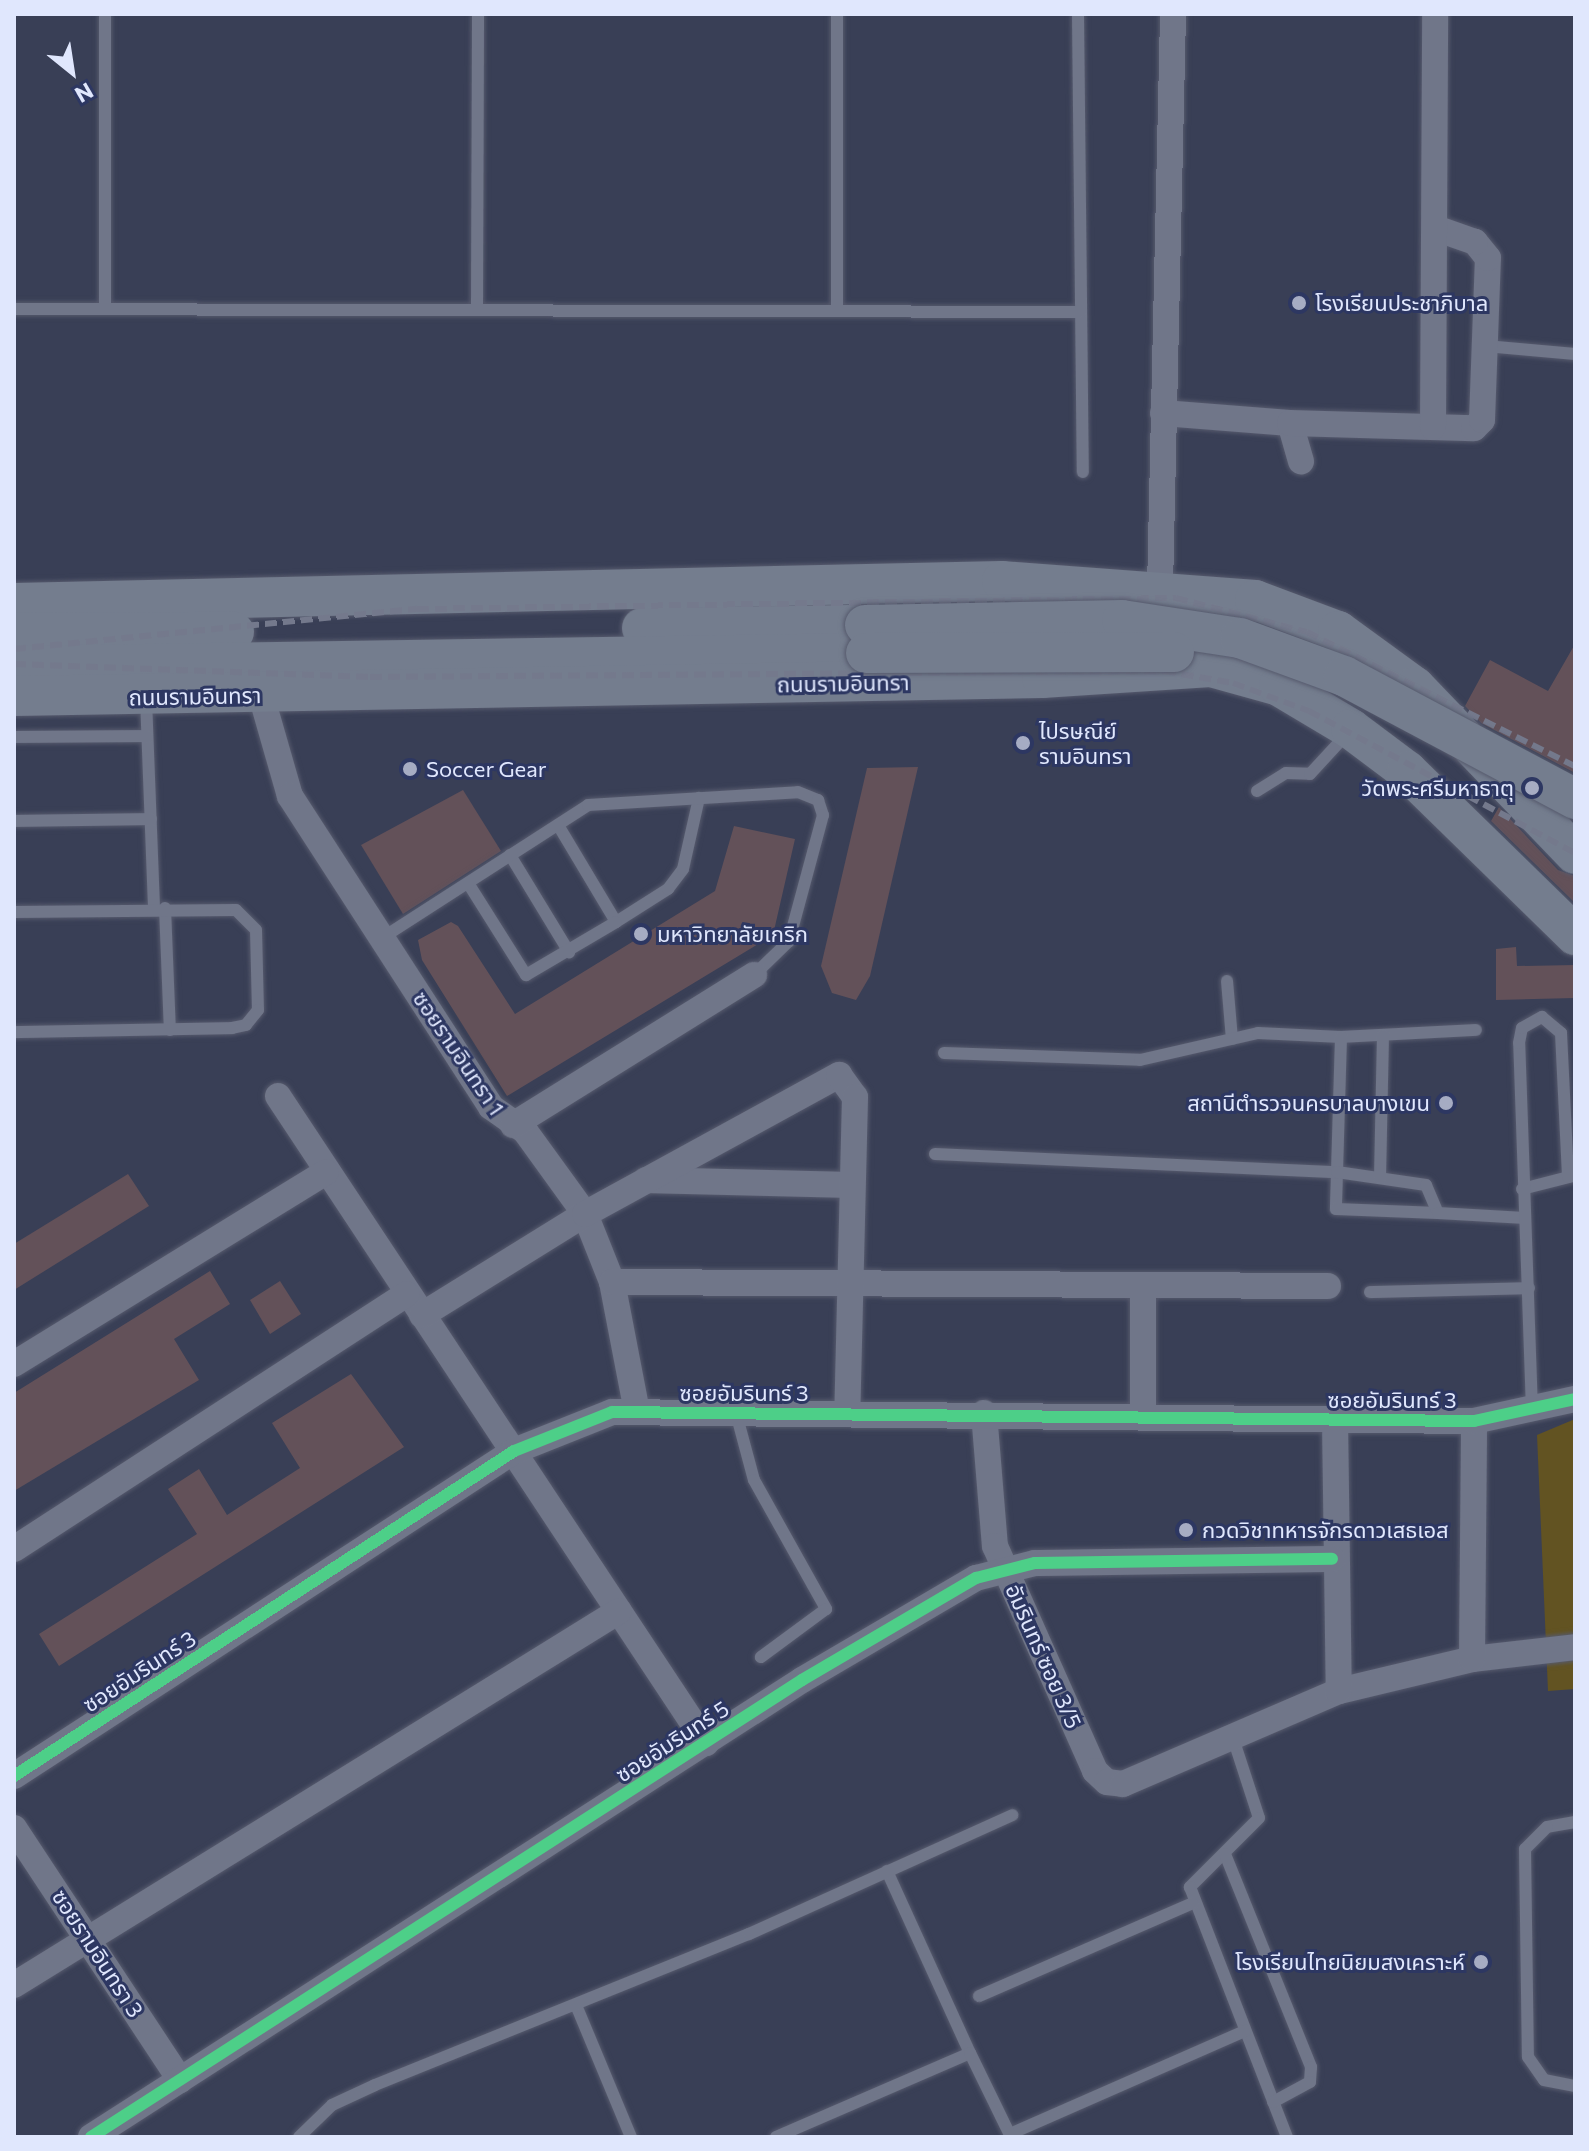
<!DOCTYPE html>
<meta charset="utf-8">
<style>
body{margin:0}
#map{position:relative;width:1589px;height:2151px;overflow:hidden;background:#393f56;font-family:Commissioner,"Noto Sans Thai",sans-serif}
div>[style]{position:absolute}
.green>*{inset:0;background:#625322}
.building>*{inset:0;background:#635159}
.roads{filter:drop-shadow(0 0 2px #565a6d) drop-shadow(0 0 2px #565a6d)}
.lane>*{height:12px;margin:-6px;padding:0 6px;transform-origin:6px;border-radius:6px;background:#707689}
.street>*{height:26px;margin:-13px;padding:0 13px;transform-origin:13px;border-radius:13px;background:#707689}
.primary>*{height:40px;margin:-20px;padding:0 20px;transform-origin:20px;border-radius:20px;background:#747d8e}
.rail>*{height:6px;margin-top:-3px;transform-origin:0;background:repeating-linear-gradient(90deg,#74798c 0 12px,transparent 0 18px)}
.bridges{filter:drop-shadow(0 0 2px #565a6d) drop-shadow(0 0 2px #565a6d)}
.primary-bridge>*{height:40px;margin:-20px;padding:0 20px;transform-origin:20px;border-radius:20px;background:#747d8e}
.cycleway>*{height:12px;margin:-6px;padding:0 6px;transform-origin:6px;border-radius:6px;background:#4dcf88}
.dots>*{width:22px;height:22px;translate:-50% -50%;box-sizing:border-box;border:4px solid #2d3762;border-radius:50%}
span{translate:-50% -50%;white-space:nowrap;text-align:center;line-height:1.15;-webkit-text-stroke:6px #2d3762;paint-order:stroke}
.poi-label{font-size:22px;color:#e0e7fd}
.left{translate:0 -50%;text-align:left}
.right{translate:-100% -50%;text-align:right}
.street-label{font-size:22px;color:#e0e7fd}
.frame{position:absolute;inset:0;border:16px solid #e0e7fd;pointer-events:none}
.north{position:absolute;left:32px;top:32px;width:80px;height:80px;-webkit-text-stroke:6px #2d3762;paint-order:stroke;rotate:150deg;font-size:22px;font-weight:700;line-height:32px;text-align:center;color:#e0e7fd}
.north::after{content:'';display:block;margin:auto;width:28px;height:36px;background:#e0e7fd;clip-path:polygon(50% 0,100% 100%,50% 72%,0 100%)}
</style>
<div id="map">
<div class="green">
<div style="clip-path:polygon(1575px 1419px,1575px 1689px,1548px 1691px,1537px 1435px)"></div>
</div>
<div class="building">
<div style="clip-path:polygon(1575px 644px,1575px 773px,1481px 723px,1465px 706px,1490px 660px,1548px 691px)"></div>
<div style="clip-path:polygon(918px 767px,870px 976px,856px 1000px,832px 993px,821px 966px,867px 768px)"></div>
<div style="clip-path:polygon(463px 790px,501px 851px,403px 914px,361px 845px)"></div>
<div style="clip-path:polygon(1499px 807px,1558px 870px,1575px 876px,1575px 903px,1491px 821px)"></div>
<div style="clip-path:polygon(734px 826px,795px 839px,773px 935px,507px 1096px,422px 960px,418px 940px,451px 922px,458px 926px,515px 1014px,715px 891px)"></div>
<div style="clip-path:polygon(1516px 947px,1517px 966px,1575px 965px,1575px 998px,1496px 1000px,1496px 949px)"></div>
<div style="clip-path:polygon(128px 1174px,149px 1206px,14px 1290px,14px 1244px)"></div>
<div style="clip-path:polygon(210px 1271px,230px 1304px,174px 1339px,199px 1380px,14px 1491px,14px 1393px)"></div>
<div style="clip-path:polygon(280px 1281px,301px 1314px,270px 1334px,250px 1300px)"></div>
<div style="clip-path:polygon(351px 1374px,404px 1447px,59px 1666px,39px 1634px,197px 1534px,168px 1489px,199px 1469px,227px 1515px,247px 1502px,300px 1468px,272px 1423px)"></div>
</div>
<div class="roads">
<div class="lane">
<div style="left:105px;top:14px;width:295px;rotate:90deg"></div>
<div style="left:837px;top:14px;width:296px;rotate:90deg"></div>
<div style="left:1078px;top:14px;width:458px;rotate:89.4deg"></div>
<div style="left:477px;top:308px;width:294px;rotate:-89.8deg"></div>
<div style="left:14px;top:309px;width:1067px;rotate:0.16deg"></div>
<div style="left:1486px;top:346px;width:89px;rotate:5.1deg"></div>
<div style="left:146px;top:699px;width:209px;rotate:87.8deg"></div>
<div style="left:14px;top:737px;width:133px;rotate:-0.4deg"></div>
<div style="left:1257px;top:791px;width:34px;rotate:-32deg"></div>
<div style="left:1286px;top:773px;width:24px;rotate:2deg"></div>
<div style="left:1310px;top:774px;width:53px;rotate:-47.3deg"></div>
<div style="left:14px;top:821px;width:137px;rotate:-0.8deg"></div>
<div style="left:558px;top:825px;width:113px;rotate:59.1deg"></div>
<div style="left:616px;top:922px;width:62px;rotate:-32.4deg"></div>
<div style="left:668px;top:889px;width:25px;rotate:-53deg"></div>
<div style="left:683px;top:869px;width:73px;rotate:-77.3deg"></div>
<div style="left:510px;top:855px;width:114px;rotate:58.7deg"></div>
<div style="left:468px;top:883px;width:109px;rotate:57.8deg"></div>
<div style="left:526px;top:975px;width:104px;rotate:-30.5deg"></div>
<div style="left:165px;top:908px;width:122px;rotate:87.7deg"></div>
<div style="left:14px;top:912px;width:222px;rotate:-0.5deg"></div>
<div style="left:236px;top:910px;width:28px;rotate:45deg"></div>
<div style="left:256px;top:930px;width:80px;rotate:88.6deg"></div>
<div style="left:258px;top:1010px;width:19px;rotate:129deg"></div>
<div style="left:246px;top:1025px;width:14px;rotate:168deg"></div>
<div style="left:232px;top:1028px;width:218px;rotate:178.9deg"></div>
<div style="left:382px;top:938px;width:245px;rotate:-32.8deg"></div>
<div style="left:588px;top:805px;width:210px;rotate:-3.5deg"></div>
<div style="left:798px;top:792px;width:22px;rotate:22deg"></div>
<div style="left:818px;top:800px;width:16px;rotate:72deg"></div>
<div style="left:823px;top:815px;width:131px;rotate:105.1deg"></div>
<div style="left:789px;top:941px;width:49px;rotate:135.8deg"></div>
<div style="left:1227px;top:981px;width:58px;rotate:85.1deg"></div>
<div style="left:1341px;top:1037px;width:135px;rotate:-3deg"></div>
<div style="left:944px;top:1053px;width:196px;rotate:2deg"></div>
<div style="left:1140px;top:1060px;width:121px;rotate:-12.9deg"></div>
<div style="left:1258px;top:1033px;width:83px;rotate:2.8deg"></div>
<div style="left:1341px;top:1037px;width:172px;rotate:91.7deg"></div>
<div style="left:1336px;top:1209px;width:102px;rotate:2.2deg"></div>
<div style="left:935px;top:1154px;width:402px;rotate:2.6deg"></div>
<div style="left:1337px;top:1172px;width:90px;rotate:8.3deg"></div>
<div style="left:1426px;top:1185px;width:30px;rotate:67deg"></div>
<div style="left:1438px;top:1213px;width:87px;rotate:3.3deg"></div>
<div style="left:1380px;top:1178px;width:143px;rotate:-88.8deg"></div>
<div style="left:1522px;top:1189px;width:53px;rotate:-14.3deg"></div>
<div style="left:1370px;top:1292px;width:159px;rotate:-1.4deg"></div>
<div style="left:1532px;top:1410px;width:367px;rotate:-92deg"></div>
<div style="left:1519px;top:1043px;width:15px;rotate:-79deg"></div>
<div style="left:1522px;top:1028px;width:23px;rotate:-29deg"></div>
<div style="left:1542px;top:1017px;width:25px;rotate:40deg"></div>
<div style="left:1561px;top:1033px;width:144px;rotate:87.2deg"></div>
<div style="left:736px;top:1413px;width:69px;rotate:75deg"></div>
<div style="left:754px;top:1480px;width:148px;rotate:60.8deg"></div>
<div style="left:826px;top:1609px;width:81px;rotate:143.6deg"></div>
<div style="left:1233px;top:1738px;width:84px;rotate:72deg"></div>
<div style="left:1259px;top:1818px;width:98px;rotate:135deg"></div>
<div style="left:1190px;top:1887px;width:268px;rotate:68.8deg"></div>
<div style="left:1575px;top:1822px;width:28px;rotate:170deg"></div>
<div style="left:1547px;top:1827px;width:31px;rotate:135deg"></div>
<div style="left:1525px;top:1849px;width:208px;rotate:89.2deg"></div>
<div style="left:1528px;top:2057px;width:28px;rotate:55deg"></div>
<div style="left:1544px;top:2080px;width:32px;rotate:11deg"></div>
<div style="left:1225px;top:1854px;width:230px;rotate:68deg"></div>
<div style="left:1311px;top:2067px;width:15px;rotate:94deg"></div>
<div style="left:1310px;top:2082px;width:42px;rotate:151.6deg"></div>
<div style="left:887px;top:1871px;width:200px;rotate:65.5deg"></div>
<div style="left:979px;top:1996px;width:233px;rotate:-23.5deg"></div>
<div style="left:576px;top:2005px;width:143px;rotate:67.4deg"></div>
<div style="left:1010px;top:2134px;width:257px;rotate:-23.7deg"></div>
<div style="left:299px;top:2137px;width:46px;rotate:-44.1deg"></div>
<div style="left:332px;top:2105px;width:47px;rotate:-24.9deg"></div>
<div style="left:375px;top:2085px;width:403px;rotate:-22deg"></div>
<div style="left:749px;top:1934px;width:289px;rotate:-24.3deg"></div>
<div style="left:776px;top:2137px;width:211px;rotate:-23.4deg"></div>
<div style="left:970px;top:2053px;width:93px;rotate:64deg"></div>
</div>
<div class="street">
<div style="left:1163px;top:413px;width:127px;rotate:4.5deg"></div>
<div style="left:1290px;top:423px;width:40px;rotate:74deg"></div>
<div style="left:1290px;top:423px;width:184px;rotate:1.6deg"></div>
<div style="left:1474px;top:428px;width:11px;rotate:-45deg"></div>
<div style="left:1482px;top:420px;width:162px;rotate:-87.9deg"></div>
<div style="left:1488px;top:258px;width:21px;rotate:-129deg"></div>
<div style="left:1475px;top:242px;width:42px;rotate:-160.7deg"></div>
<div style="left:1433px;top:427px;width:413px;rotate:-89.7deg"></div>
<div style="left:1160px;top:588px;width:574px;rotate:-88.7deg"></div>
<div style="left:261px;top:695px;width:105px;rotate:74deg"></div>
<div style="left:290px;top:796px;width:370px;rotate:57.1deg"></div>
<div style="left:491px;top:1107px;width:42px;rotate:35.2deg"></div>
<div style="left:525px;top:1131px;width:102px;rotate:54.1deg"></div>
<div style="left:585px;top:1214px;width:73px;rotate:68.3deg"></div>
<div style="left:612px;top:1282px;width:132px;rotate:79.1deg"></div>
<div style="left:278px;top:1096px;width:776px;rotate:56.51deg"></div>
<div style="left:513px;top:1125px;width:284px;rotate:-31.9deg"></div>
<div style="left:646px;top:1180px;width:204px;rotate:1.4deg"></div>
<div style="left:612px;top:1282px;width:716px;rotate:0.32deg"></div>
<div style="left:1143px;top:1287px;width:131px;rotate:90deg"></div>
<div style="left:422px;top:1315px;width:192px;rotate:-31.8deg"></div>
<div style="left:585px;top:1214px;width:290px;rotate:-28.7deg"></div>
<div style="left:839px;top:1075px;width:27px;rotate:54deg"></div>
<div style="left:855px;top:1097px;width:317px;rotate:91.4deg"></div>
<div style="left:14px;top:1364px;width:366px;rotate:-31.6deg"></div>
<div style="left:984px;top:1413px;width:133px;rotate:85.3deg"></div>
<div style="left:995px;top:1546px;width:246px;rotate:66deg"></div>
<div style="left:1095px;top:1771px;width:16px;rotate:43deg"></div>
<div style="left:1107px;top:1782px;width:16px;rotate:7deg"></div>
<div style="left:1123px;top:1784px;width:235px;rotate:-23.3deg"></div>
<div style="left:1339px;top:1691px;width:137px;rotate:-13.5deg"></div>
<div style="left:1472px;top:1659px;width:104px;rotate:-6.6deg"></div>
<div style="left:1335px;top:1420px;width:271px;rotate:89.2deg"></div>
<div style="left:14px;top:1549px;width:468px;rotate:-33deg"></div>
<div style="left:1472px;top:1659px;width:238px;rotate:-89.5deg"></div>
<div style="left:14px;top:1776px;width:596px;rotate:-33.02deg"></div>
<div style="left:514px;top:1451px;width:105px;rotate:-21.7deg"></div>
<div style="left:612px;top:1412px;width:862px;rotate:0.6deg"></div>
<div style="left:1474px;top:1421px;width:103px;rotate:-12.3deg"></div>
<div style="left:14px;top:1828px;width:302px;rotate:56.6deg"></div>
<div style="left:14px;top:1985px;width:711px;rotate:-31.72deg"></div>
<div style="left:91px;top:2137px;width:845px;rotate:-32.73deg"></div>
<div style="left:802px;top:1680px;width:202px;rotate:-30.4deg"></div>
<div style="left:976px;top:1578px;width:61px;rotate:-14.3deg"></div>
<div style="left:1035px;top:1563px;width:297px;rotate:-0.8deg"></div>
</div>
<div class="primary">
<div style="left:14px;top:603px;width:988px;rotate:-1.28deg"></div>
<div style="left:1002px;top:581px;width:254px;rotate:4.3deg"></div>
<div style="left:1255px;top:600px;width:89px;rotate:20.5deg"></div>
<div style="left:1338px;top:631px;width:95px;rotate:36deg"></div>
<div style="left:1415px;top:687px;width:231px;rotate:46.2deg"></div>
<div style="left:642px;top:628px;width:223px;rotate:-0.8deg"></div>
<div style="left:14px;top:633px;width:220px;rotate:-0.3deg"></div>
<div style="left:14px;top:666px;width:852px;rotate:-0.87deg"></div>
<div style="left:14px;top:696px;width:1028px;rotate:-1deg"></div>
<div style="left:1042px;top:678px;width:169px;rotate:-3.7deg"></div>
<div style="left:1211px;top:667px;width:71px;rotate:15.6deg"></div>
<div style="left:1279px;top:686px;width:84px;rotate:30.8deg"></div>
<div style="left:1351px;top:729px;width:70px;rotate:36.9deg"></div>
<div style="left:1407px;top:771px;width:235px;rotate:44.3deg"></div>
</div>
</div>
<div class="rail">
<div style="left:14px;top:649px;width:405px;rotate:-5.7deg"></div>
<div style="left:417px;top:609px;width:759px;rotate:-0.83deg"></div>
<div style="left:1176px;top:598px;width:135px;rotate:14.5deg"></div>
<div style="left:1307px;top:632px;width:300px;rotate:26.6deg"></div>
<div style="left:14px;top:664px;width:356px;rotate:2.1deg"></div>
<div style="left:370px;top:677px;width:794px;rotate:-0.43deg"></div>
<div style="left:1164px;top:671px;width:70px;rotate:9.9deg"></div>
<div style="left:1233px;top:683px;width:81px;rotate:20.2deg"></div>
<div style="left:1309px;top:711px;width:302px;rotate:28.1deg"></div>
</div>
<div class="bridges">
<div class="primary-bridge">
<div style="left:865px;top:625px;width:257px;rotate:-1.1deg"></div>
<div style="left:1122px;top:620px;width:119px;rotate:8.7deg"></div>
<div style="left:1240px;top:638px;width:111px;rotate:20.1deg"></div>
<div style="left:1344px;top:676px;width:262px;rotate:28deg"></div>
<div style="left:866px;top:653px;width:308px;rotate:-0.2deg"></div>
</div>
</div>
<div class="cycleway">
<div style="left:14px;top:1776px;width:596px;rotate:-33.02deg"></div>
<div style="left:514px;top:1451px;width:105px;rotate:-21.7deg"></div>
<div style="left:612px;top:1412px;width:862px;rotate:0.6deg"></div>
<div style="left:1474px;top:1421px;width:103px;rotate:-12.3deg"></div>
<div style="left:91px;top:2137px;width:845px;rotate:-32.73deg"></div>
<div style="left:802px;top:1680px;width:202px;rotate:-30.4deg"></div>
<div style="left:976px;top:1578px;width:61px;rotate:-14.3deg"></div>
<div style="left:1035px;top:1563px;width:297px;rotate:-0.8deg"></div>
</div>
<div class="dots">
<div style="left:1299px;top:303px;background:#a6acc3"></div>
<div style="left:1023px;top:743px;background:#a6acc3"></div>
<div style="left:410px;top:769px;background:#a6acc3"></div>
<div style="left:1532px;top:788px;background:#a6acc3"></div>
<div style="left:641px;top:934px;background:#a6acc3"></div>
<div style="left:1446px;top:1103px;background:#a6acc3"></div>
<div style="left:1186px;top:1530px;background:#a6acc3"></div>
<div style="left:1481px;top:1962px;background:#a6acc3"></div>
</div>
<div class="poi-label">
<span class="left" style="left:1315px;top:303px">โรงเรียนประชาภิบาล</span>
<span class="left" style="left:1039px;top:743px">ไปรษณีย์<br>รามอินทรา</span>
<span class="left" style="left:426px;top:769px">Soccer Gear</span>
<span class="right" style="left:1514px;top:788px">วัดพระศรีมหาธาตุ</span>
<span class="left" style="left:657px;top:934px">มหาวิทยาลัยเกริก</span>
<span class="right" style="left:1430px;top:1103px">สถานีตำรวจนครบาลบางเขน</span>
<span class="left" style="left:1202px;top:1530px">กวดวิชาทหารจักรดาวเสธเอส</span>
<span class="right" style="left:1465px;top:1962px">โรงเรียนไทยนิยมสงเคราะห์</span>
</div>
<div class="street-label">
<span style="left:843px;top:683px;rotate:-1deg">ถนนรามอินทรา</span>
<span style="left:195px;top:696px;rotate:-1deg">ถนนรามอินทรา</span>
<span style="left:459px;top:1053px;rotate:56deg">ซอยรามอินทรา 1</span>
<span style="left:744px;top:1393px">ซอยอัมรินทร์ 3</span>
<span style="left:1392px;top:1400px">ซอยอัมรินทร์ 3</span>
<span style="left:1044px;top:1656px;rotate:66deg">อัมรินทร์ ซอย 3/5</span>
<span style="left:139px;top:1671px;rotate:-33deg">ซอยอัมรินทร์ 3</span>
<span style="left:672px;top:1741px;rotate:-33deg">ซอยอัมรินทร์ 5</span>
<span style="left:98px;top:1953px;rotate:57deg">ซอยรามอินทรา 3</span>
</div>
<div class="frame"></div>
<div class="north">N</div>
</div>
